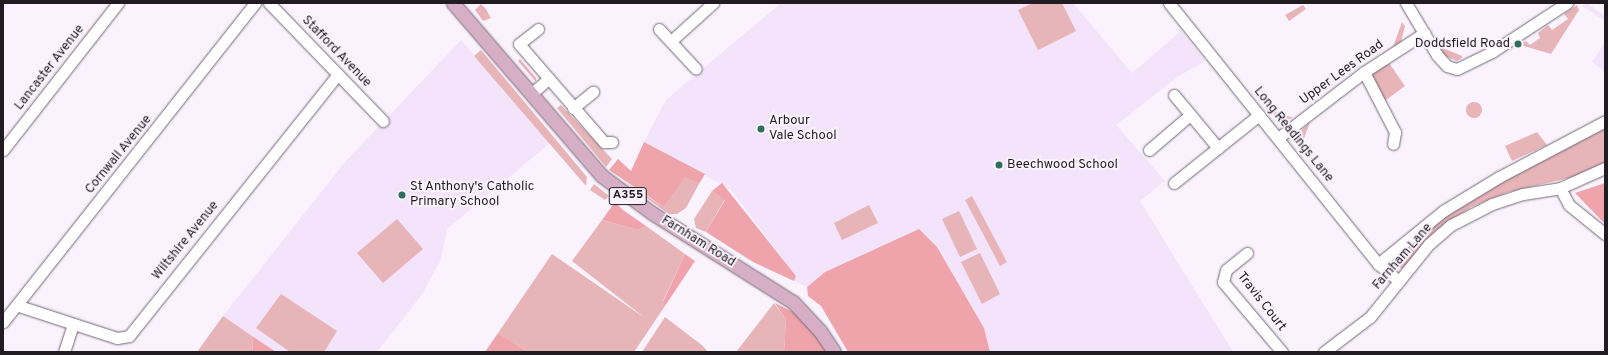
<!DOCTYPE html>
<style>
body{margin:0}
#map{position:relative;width:1608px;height:355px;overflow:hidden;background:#faf3fd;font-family:Overpass,sans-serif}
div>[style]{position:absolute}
.built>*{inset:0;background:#f3e3fb}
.green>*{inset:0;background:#e7b4b8}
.round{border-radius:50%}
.forest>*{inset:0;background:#efa4ab}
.roads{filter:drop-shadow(0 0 1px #716876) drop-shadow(0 0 1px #716876)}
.minor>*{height:11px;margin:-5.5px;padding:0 5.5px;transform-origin:5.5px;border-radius:5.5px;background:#fff}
.major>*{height:13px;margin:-6.5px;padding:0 6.5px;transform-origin:6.5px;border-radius:6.5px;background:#d6aec6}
.dots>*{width:11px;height:11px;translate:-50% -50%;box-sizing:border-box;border:2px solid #faf3fd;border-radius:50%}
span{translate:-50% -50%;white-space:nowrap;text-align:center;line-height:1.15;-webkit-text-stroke:4px #faf3fd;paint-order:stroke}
.shield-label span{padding:1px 3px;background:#faf3fd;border:1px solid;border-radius:3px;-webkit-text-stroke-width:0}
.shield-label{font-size:12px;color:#201c22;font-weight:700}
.poi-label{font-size:13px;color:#201c22}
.right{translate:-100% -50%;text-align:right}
.left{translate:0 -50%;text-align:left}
.street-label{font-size:13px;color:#201c22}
.frame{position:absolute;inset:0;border:4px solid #201c22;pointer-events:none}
</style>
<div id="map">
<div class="built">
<div style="clip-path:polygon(781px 3px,1073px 3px,1132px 73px,1181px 31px,1205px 61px,1179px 76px,1116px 125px,1165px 181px,1140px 201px,1233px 352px,990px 352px,984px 328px,937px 247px,919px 229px,825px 272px,807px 287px,794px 281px,796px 276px,730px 189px,644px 142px,666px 100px)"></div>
<div style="clip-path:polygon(1587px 3px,1605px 16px,1605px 21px,1582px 6px)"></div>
<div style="clip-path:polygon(461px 40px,550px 143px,447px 229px,441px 259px,423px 293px,377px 352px,276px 352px,223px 316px,345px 162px)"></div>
<div style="clip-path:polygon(1605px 42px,1605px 72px,1592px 62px)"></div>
</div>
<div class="green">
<div style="clip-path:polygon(1033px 3px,1062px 3px,1076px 31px,1038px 50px,1018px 10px)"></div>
<div style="clip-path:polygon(481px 4px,486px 9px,491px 18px,483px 21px,475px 10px)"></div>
<div style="clip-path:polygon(1303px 5px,1306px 9px,1289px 21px,1285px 15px)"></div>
<div style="clip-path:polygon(1577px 5px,1579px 10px,1551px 54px,1524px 46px,1522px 43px,1526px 41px,1530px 45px,1540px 38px,1538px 33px,1548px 25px,1552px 30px,1568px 19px,1564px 14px)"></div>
<div style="clip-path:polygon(1402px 22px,1405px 26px,1401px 42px,1393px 47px)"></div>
<div style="clip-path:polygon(1440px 47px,1462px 56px,1462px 58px,1457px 61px,1445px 56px)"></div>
<div style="clip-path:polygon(481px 50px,587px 177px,586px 186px,474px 56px)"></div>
<div style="clip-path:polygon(520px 59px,536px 78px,536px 82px,518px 61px)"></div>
<div style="clip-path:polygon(1389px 63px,1405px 86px,1386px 100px,1380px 97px,1369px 76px)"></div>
<div class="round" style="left:1466px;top:102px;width:16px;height:16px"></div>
<div style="clip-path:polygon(561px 105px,612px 159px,606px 167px,557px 108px)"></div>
<div style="clip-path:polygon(1267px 108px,1293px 118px,1281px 121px)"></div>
<div style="clip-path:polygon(1310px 122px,1300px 149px,1294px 138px)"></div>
<div style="clip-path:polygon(1605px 126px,1605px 162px,1578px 176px,1508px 192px,1471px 207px,1436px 231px,1402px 269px,1392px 263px,1392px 256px,1467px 199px)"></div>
<div style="clip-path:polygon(1537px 132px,1547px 145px,1512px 161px,1505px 146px)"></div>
<div style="clip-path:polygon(685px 176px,699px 184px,686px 208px,677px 214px,669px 214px,623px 181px,664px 207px)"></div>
<div style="clip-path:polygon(594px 184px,609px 196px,605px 200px,590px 190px)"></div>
<div style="clip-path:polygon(712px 191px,725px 199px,706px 232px,696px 228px,694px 219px)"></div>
<div style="clip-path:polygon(972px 196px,1007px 262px,1000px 266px,965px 200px)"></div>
<div style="clip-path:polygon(869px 205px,878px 223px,842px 240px,834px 223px)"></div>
<div style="clip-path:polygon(959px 211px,977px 249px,960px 257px,942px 219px)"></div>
<div style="clip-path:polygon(397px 219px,423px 249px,383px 283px,357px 253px)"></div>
<div style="clip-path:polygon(602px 220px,638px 230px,646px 226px,685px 254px,663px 301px,665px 306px,634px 352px,528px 352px,498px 333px,552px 254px,645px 318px,572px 261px)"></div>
<div style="clip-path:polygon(980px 253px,1000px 294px,982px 304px,961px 262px)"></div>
<div style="clip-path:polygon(281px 294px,337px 331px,324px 352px,290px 352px,256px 328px)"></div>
<div style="clip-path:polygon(774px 303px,786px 320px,784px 352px,736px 352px)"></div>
<div style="clip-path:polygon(223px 316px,252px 336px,253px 352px,197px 352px)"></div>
<div style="clip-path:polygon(665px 317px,703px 346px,708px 352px,642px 352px)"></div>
</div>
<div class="forest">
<div style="clip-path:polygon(644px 142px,705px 174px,699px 184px,685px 177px,664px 207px,609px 170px,618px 159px,631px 171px)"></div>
<div style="clip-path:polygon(722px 183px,796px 276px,794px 281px,753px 262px,706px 232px,725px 200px,712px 191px)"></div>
<div style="clip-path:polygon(1605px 183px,1605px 224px,1575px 193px)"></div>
<div style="clip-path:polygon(615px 202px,623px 210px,646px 226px,638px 230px,602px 220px)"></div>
<div style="clip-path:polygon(919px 229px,937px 247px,984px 328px,990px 352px,848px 352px,821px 306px,808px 296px,807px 287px,825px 272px)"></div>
<div style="clip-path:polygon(685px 254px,695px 261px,665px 306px,663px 302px)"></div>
<div style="clip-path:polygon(775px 303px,799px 315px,828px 352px,784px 352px,786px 320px)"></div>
<div style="clip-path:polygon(498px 333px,528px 352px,485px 352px)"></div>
<div style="clip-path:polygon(252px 336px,276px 352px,253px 352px)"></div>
</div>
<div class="roads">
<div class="minor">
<div style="left:269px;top:3px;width:164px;rotate:46deg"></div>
<div style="left:1169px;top:3px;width:334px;rotate:51.3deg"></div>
<div style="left:1378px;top:264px;width:27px;rotate:39deg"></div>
<div style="left:1406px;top:3px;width:61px;rotate:59.2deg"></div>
<div style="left:1437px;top:55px;width:15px;rotate:48deg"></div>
<div style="left:1447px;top:66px;width:10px;rotate:17deg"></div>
<div style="left:1457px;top:69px;width:39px;rotate:-26deg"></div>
<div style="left:1492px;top:52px;width:90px;rotate:-33.2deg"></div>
<div style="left:538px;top:29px;width:24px;rotate:142deg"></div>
<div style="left:519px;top:44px;width:130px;rotate:49.1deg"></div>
<div style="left:604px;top:142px;width:8px"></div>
<div style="left:659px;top:29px;width:54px;rotate:47.2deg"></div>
<div style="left:671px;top:41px;width:57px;rotate:-42.1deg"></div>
<div style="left:1364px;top:72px;width:68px;rotate:62.7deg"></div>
<div style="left:1395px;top:132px;width:12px;rotate:99deg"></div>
<div style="left:531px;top:94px;width:21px;rotate:-41deg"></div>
<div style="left:1174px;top:95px;width:69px;rotate:50.3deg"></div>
<div style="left:573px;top:108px;width:26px;rotate:-39deg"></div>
<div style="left:1278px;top:138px;width:108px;rotate:-37.5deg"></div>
<div style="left:1364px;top:72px;width:72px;rotate:-33deg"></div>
<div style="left:3px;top:150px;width:187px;rotate:-52deg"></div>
<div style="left:1149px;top:150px;width:54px;rotate:-40.5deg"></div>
<div style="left:1174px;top:183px;width:109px;rotate:-38.7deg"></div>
<div style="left:1560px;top:188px;width:19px;rotate:62deg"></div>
<div style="left:1569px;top:205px;width:46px;rotate:38.9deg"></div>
<div style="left:1247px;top:253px;width:27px;rotate:141deg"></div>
<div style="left:1226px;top:270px;width:12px;rotate:104deg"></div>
<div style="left:1223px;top:282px;width:92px;rotate:49.9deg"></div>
<div style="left:1378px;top:264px;width:84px;rotate:-39.2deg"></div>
<div style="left:1443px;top:211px;width:66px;rotate:-31.3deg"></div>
<div style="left:1499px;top:177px;width:120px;rotate:-27.8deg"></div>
<div style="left:19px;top:306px;width:103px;rotate:18.1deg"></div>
<div style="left:117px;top:338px;width:12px;rotate:-9deg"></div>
<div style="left:129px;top:336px;width:335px;rotate:-51.4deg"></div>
<div style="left:3px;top:322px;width:407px;rotate:-51.7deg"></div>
<div style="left:64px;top:352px;width:28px;rotate:-72deg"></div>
<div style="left:1324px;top:352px;width:58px;rotate:-37.3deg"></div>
<div style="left:1370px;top:317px;width:94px;rotate:-51.1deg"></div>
<div style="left:1429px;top:244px;width:29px;rotate:-41deg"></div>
<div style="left:1451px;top:225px;width:46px;rotate:-27.1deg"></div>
<div style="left:1492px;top:204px;width:33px;rotate:-18deg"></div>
<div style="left:1523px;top:194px;width:37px;rotate:-9deg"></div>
<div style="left:1560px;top:188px;width:49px;rotate:-24deg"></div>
</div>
<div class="major">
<div style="left:453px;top:3px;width:228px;rotate:49.3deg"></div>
<div style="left:602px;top:176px;width:62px;rotate:36.5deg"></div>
<div style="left:652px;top:213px;width:167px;rotate:32.3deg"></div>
<div style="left:793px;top:302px;width:40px;rotate:47deg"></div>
<div style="left:820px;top:331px;width:25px;rotate:56deg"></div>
</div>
</div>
<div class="dots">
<div style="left:1518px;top:44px;background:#316e5a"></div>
<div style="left:761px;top:129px;background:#316e5a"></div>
<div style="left:999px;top:165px;background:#316e5a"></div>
<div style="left:402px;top:195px;background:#316e5a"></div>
</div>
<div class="shield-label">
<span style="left:628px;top:196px">A355</span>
</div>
<div class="poi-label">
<span class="right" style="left:1510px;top:44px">Doddsfield Road</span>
<span class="left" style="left:769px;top:129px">Arbour<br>Vale School</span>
<span class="left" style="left:1007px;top:165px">Beechwood School</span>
<span class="left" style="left:410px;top:195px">St Anthony's Catholic<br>Primary School</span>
</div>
<div class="street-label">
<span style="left:336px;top:52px;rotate:46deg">Stafford Avenue</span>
<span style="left:50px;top:68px;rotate:-52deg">Lancaster Avenue</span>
<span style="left:1342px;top:73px;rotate:-36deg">Upper Lees Road</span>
<span style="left:1293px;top:135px;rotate:51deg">Long Readings Lane</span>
<span style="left:119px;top:155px;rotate:-51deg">Cornwall Avenue</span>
<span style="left:186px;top:241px;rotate:-51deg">Wiltshire Avenue</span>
<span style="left:698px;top:242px;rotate:32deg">Farnham Road</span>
<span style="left:1403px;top:257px;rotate:-49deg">Farnham Lane</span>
<span style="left:1261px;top:302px;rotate:52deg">Travis Court</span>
</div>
<div class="frame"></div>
</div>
